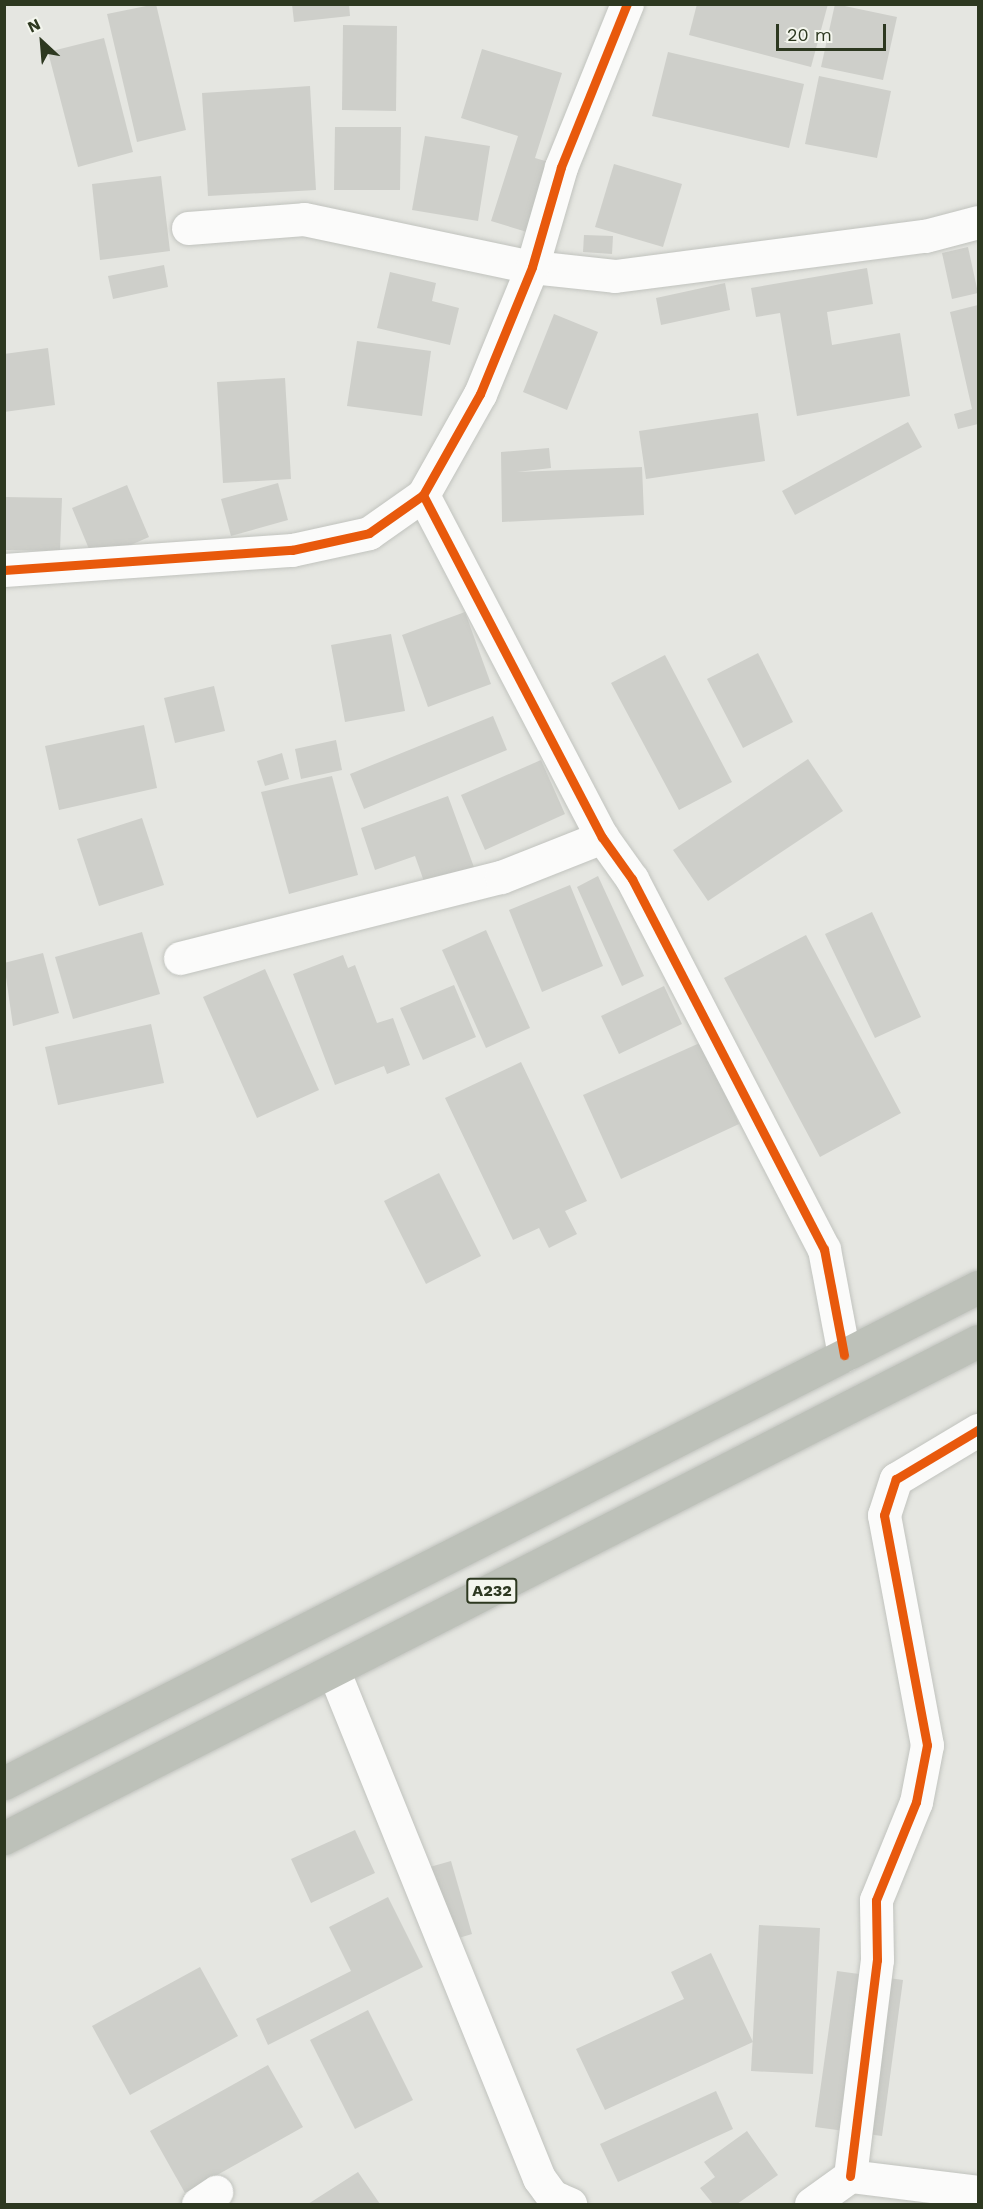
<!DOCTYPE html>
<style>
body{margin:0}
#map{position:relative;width:983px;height:2209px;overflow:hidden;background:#e5e6e1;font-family:"Work Sans",sans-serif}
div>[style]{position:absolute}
.building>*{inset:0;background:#cecfca}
.roads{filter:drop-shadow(0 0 2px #c1c3be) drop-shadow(0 0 2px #c1c3be)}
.street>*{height:33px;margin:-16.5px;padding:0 16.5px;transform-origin:16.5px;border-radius:16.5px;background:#fbfbfa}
.highway>*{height:33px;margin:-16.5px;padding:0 16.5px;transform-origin:16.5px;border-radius:16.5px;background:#bdc1b9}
.cycleway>*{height:9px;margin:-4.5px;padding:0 4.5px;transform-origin:4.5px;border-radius:4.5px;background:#e8590c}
span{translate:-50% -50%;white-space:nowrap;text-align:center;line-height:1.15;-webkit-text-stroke:5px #f4f6ee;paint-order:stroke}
.shield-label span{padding:2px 4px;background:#f4f6ee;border:2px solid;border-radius:4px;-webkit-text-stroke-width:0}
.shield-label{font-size:16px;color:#2d3820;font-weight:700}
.frame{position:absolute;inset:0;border:6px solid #2d3820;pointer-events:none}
.north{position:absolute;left:12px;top:12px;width:60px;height:60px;-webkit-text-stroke:4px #f4f6ee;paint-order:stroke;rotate:334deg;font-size:16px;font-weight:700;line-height:24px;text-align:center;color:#2d3820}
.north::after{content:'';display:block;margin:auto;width:21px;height:27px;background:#2d3820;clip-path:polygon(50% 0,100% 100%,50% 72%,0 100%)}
.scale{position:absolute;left:776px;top:24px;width:110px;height:27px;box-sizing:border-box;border:3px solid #2d3820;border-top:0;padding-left:8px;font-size:18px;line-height:21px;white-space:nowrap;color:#2d3820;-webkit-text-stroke:4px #f4f6ee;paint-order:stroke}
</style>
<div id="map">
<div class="building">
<div style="clip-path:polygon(156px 4px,186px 130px,137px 142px,107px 14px)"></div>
<div style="clip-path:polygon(292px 4px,349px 4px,350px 16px,294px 22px)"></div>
<div style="clip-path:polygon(697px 4px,828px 4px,811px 67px,689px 35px)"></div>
<div style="clip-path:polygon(835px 4px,897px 17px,883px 80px,821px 67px)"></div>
<div style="clip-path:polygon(343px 25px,397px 26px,396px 111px,342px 110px)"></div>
<div style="clip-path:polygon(104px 38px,133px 152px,78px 167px,48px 52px)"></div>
<div style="clip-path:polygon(482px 49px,562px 73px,535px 158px,552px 163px,530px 233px,491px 221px,518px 136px,461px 118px)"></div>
<div style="clip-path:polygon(668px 52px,804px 84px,789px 148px,652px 116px)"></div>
<div style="clip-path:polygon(819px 76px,891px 91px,877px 158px,805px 144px)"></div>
<div style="clip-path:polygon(310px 86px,316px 190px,208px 196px,202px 93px)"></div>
<div style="clip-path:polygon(335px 127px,401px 127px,400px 190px,334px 190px)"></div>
<div style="clip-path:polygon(425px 136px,490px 146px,478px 221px,412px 210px)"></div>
<div style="clip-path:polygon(614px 164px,682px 184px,663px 247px,595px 227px)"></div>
<div style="clip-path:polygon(161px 176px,170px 251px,100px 260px,92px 184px)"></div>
<div style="clip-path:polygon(584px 235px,613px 236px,612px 254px,583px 252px)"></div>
<div style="clip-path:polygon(968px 247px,978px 293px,952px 299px,942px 253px)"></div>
<div style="clip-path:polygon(164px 265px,168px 287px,113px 299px,108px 276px)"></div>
<div style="clip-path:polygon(867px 268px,873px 304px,827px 312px,832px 345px,900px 333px,910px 396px,797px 416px,780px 313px,756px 317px,751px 288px)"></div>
<div style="clip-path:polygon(390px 272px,436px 283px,432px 301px,459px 308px,450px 345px,377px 328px)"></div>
<div style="clip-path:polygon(725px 283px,730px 310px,661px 325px,656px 298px)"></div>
<div style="clip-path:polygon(978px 305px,978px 424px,958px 429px,954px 414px,972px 409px,950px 312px)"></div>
<div style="clip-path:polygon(554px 314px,598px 332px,567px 410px,523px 392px)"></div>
<div style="clip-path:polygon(357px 341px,431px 351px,422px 416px,347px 406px)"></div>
<div style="clip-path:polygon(48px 348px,55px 405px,4px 412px,4px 354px)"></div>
<div style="clip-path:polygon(285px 378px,291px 479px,223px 483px,217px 382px)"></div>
<div style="clip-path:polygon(758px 413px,765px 461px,646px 479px,639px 431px)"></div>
<div style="clip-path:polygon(908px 422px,922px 447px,795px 515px,782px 491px)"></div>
<div style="clip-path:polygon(549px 448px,551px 468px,517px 472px,642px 467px,644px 515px,502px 522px,501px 452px)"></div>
<div style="clip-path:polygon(278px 483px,288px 520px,231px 536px,221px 499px)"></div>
<div style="clip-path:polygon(127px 485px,149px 537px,94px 561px,72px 508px)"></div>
<div style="clip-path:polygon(4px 497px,62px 498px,60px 551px,4px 550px)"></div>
<div style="clip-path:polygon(465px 612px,491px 684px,428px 707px,402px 635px)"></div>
<div style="clip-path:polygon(391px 634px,405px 711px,345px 722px,331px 645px)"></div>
<div style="clip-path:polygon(758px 653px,793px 722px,743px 748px,707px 679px)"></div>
<div style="clip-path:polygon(665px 655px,732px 782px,679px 810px,611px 683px)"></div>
<div style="clip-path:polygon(214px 686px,225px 731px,175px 743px,164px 698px)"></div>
<div style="clip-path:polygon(493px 716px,507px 750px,364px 809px,350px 774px)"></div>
<div style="clip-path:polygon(144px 725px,157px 788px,59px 810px,45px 746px)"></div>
<div style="clip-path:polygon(336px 740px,342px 770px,301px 779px,295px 749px)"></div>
<div style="clip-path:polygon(282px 753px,289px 779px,265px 786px,257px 761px)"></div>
<div style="clip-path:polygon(808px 759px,843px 811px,708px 901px,673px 850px)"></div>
<div style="clip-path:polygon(541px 760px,565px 814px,485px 850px,461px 795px)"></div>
<div style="clip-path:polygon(332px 776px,358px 875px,289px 894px,261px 792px)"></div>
<div style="clip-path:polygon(448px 796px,475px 870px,426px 887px,415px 856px,375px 870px,361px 828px)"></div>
<div style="clip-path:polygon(142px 818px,164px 885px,99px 906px,77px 839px)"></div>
<div style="clip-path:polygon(598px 876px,644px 976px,622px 986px,577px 887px)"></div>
<div style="clip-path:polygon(570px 885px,603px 966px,542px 992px,509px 910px)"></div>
<div style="clip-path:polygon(872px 912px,921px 1017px,875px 1038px,825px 934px)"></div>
<div style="clip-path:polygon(486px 930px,530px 1028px,486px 1048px,442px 950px)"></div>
<div style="clip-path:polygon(142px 932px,160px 994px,73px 1019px,55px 957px)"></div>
<div style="clip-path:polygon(806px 935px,901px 1113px,820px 1157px,724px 978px)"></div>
<div style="clip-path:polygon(43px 953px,59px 1013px,13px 1026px,4px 963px)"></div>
<div style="clip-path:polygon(343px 955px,348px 968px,355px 965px,377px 1023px,393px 1018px,410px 1065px,387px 1074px,384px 1066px,335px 1085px,293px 974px)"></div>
<div style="clip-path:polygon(265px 969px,319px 1090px,257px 1118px,203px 997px)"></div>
<div style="clip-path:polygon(454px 985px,476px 1037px,423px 1060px,400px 1008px)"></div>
<div style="clip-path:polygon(664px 986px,682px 1024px,619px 1054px,601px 1016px)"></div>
<div style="clip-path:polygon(151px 1024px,164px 1083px,58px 1105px,45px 1047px)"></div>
<div style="clip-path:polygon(702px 1042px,739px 1124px,621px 1179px,583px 1095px)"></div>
<div style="clip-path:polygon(521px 1062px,587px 1201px,565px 1211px,577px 1234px,549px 1248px,539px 1228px,513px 1240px,445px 1098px)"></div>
<div style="clip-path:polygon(439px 1173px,481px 1256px,426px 1284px,384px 1201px)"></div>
<div style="clip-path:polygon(355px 1830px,375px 1873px,311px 1903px,291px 1859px)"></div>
<div style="clip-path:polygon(451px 1861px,472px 1934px,432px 1946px,412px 1872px)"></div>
<div style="clip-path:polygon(388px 1897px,423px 1967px,268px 2045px,256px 2019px,351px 1971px,329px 1927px)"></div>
<div style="clip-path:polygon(759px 1925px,820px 1928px,813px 2074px,751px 2071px)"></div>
<div style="clip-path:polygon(711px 1953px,753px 2042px,605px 2110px,576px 2049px,684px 1999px,671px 1972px)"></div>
<div style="clip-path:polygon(200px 1967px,238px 2036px,130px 2095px,92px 2026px)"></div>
<div style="clip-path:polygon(837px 1971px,903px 1980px,882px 2136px,815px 2127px)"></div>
<div style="clip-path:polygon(368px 2010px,413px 2100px,355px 2129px,310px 2040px)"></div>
<div style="clip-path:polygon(268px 2065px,303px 2127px,185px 2193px,150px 2131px)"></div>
<div style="clip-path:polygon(716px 2091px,733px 2129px,618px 2182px,600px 2144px)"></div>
<div style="clip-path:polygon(747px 2131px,778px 2175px,737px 2204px,713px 2204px,700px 2188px,715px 2177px,704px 2162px)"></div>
<div style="clip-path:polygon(358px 2172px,380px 2204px,308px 2204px)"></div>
</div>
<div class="roads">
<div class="street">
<div style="left:188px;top:228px;width:116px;rotate:-4.4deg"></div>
<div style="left:304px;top:219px;width:233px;rotate:11.9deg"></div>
<div style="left:532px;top:267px;width:83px;rotate:6.2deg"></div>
<div style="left:615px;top:276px;width:313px;rotate:-7.4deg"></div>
<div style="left:925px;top:236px;width:55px;rotate:-14.8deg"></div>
<div style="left:423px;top:495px;width:386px;rotate:62.4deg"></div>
<div style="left:602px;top:837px;width:52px;rotate:54.5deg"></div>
<div style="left:632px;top:879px;width:417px;rotate:62.6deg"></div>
<div style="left:824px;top:1249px;width:108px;rotate:79.3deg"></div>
<div style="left:4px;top:570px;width:289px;rotate:-4deg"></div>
<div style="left:292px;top:550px;width:79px;rotate:-12.4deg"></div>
<div style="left:369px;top:533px;width:66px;rotate:-35.1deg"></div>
<div style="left:423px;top:495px;width:116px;rotate:-60.6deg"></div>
<div style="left:480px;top:394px;width:137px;rotate:-67.7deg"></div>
<div style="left:532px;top:267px;width:104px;rotate:-73.8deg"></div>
<div style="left:561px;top:167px;width:176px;rotate:-68deg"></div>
<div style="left:180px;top:958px;width:331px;rotate:-14.2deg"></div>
<div style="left:501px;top:877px;width:109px;rotate:-21.6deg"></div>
<div style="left:334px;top:1672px;width:546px;rotate:67.95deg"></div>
<div style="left:539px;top:2178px;width:22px;rotate:54deg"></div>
<div style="left:552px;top:2196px;width:20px;rotate:24deg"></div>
<div style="left:850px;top:2176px;width:218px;rotate:-82.9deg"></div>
<div style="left:877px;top:1960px;width:60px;rotate:-91deg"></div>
<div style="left:876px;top:1900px;width:106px;rotate:-67.8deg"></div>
<div style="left:916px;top:1802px;width:58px;rotate:-79.1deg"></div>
<div style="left:927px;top:1745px;width:234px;rotate:-100.6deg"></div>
<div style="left:884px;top:1515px;width:38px;rotate:-72deg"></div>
<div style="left:896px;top:1479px;width:96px;rotate:-30.9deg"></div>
<div style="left:198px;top:2204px;width:22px;rotate:-34deg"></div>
<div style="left:811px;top:2204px;width:48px;rotate:-35.7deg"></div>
<div style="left:850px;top:2176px;width:129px;rotate:7.1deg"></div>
</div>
<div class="highway">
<div style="left:4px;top:1783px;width:1093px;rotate:-26.99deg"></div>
<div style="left:4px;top:1838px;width:1093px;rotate:-27.03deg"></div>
</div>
</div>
<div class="cycleway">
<div style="left:423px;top:495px;width:386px;rotate:62.4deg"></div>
<div style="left:602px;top:837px;width:52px;rotate:54.5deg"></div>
<div style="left:632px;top:879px;width:417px;rotate:62.6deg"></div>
<div style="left:824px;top:1249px;width:108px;rotate:79.3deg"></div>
<div style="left:4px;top:570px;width:289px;rotate:-4deg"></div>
<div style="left:292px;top:550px;width:79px;rotate:-12.4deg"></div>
<div style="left:369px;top:533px;width:66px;rotate:-35.1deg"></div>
<div style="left:423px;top:495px;width:116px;rotate:-60.6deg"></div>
<div style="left:480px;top:394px;width:137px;rotate:-67.7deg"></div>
<div style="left:532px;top:267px;width:104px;rotate:-73.8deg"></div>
<div style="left:561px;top:167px;width:176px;rotate:-68deg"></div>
<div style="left:850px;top:2176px;width:218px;rotate:-82.9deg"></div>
<div style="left:877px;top:1960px;width:60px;rotate:-91deg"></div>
<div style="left:876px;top:1900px;width:106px;rotate:-67.8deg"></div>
<div style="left:916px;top:1802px;width:58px;rotate:-79.1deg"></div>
<div style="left:927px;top:1745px;width:234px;rotate:-100.6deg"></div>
<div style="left:884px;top:1515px;width:38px;rotate:-72deg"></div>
<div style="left:896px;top:1479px;width:96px;rotate:-30.9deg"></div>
</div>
<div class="shield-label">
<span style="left:492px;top:1591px">A232</span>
</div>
<div class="frame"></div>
<div class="north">N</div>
<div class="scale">20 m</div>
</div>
